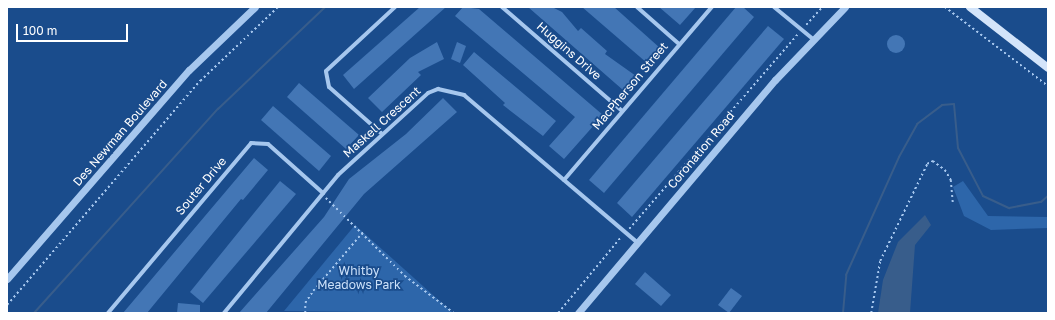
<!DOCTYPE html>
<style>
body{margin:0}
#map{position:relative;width:1055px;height:320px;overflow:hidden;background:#1a4c8c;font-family:"Golos Text",sans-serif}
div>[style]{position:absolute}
.green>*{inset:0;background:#2d66aa}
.water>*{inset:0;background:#385d8b}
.stream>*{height:2px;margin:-1px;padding:0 1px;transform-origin:1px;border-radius:1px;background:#385d8b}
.building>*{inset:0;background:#4376b5}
.round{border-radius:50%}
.path>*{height:1.5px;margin-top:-0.75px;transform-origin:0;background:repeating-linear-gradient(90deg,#a6c7ee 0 2px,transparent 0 5px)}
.minor>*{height:4px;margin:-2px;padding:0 2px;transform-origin:2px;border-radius:2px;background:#a6c7ee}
.tertiary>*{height:7px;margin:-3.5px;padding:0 3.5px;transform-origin:3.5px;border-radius:3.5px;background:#a6c7ee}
.secondary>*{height:8px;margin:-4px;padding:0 4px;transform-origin:4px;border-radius:4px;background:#d3e4fa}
span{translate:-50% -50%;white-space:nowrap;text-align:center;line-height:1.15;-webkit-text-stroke:3.5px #1a4c8c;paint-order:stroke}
.street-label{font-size:12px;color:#fff}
.park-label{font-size:12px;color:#cce1fa}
.frame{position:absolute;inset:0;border:8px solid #fff;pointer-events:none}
.scale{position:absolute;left:16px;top:24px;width:112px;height:18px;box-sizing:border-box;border:2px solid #fff;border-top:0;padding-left:5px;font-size:12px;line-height:14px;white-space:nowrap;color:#fff;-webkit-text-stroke:3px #1a4c8c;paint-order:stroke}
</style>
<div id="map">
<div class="green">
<div style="clip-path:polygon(963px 181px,988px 216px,1048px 217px,1048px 228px,991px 230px,964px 216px,953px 187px)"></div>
<div style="clip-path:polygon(355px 225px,453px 313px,284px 311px)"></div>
</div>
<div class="water">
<div style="clip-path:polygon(925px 215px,931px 225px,915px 245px,910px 313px,878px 313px,883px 280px,898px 242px)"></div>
</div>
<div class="stream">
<div style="left:34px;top:313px;width:275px;rotate:-48deg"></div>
<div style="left:218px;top:109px;width:148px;rotate:-43.6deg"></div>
<div style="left:843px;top:313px;width:38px;rotate:-85deg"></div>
<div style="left:846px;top:275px;width:129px;rotate:-65.8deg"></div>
<div style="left:899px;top:157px;width:38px;rotate:-61deg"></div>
<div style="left:917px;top:124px;width:31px;rotate:-37deg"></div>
<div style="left:942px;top:105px;width:12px;rotate:-5deg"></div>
<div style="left:954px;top:104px;width:44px;rotate:84.8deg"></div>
<div style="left:958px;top:148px;width:54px;rotate:62.5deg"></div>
<div style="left:983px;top:196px;width:29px;rotate:25deg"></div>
<div style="left:1009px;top:208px;width:33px;rotate:-11deg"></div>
<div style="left:1041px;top:202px;width:9px;rotate:-41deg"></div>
</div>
<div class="building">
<div style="clip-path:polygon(420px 7px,446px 7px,354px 89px,343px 75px)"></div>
<div style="clip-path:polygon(463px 7px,479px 9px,603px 115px,564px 159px,549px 146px,575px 117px,455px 16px)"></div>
<div style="clip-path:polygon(528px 7px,552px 7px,562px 12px,578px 31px,581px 28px,607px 51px,605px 54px,636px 76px,623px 90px)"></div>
<div style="clip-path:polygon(582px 7px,614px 7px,660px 48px,647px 63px)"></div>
<div style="clip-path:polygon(659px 7px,696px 7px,680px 25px)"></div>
<div style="clip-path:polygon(736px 7px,743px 7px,754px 17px,604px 193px,589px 180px)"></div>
<div style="clip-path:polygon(768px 26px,784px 39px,632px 217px,617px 203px)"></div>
<div class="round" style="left:887px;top:35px;width:18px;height:18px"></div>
<div style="clip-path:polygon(437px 42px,444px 59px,418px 72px,421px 75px,382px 112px,368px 98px,410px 58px)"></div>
<div style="clip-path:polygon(457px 42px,466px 46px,460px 63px,451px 59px)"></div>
<div style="clip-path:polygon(474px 52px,556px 121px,543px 136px,503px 105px,505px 103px,463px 65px)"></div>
<div style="clip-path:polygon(299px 83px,359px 135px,346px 149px,287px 97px)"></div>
<div style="clip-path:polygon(443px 98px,457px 112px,364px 194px,266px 313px,239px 313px,324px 217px,349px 179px,406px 134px)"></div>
<div style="clip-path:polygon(273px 106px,331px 156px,319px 171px,261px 120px)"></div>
<div style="clip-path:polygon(254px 158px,268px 170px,243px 200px,241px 199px,147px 313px,123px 313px)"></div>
<div style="clip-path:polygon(280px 181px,296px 194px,203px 303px,190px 292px)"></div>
<div style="clip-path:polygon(645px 272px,671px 295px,661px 306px,635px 284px)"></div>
<div style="clip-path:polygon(731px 288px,742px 296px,729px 313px,718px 305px)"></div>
<div style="clip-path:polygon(178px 303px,200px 305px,200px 313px,177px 313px)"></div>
</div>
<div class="path">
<div style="left:945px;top:7px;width:130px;rotate:37.5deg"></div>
<div style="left:806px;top:25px;width:24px;rotate:-48deg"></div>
<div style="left:326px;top:198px;width:111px;rotate:44.6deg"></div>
<div style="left:405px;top:276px;width:61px;rotate:37.1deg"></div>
<div style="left:629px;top:229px;width:258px;rotate:-49.1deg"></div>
<div style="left:7px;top:305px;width:296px;rotate:-49.3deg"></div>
<div style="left:200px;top:81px;width:108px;rotate:-43.5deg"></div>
<div style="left:305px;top:313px;width:10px;rotate:-90deg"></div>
<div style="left:305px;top:303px;width:14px;rotate:-56deg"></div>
<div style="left:313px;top:291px;width:77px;rotate:-49.7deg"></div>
<div style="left:558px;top:313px;width:100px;rotate:-50.3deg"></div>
<div style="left:871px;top:313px;width:53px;rotate:-80.2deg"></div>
<div style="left:880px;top:261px;width:108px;rotate:-64.1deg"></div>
<div style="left:927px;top:164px;width:7px;rotate:-27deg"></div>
<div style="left:933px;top:161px;width:15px;rotate:37deg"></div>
<div style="left:945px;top:170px;width:12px;rotate:59deg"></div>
<div style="left:951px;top:180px;width:25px;rotate:85deg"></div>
</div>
<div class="minor">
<div style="left:502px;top:7px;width:159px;rotate:40.9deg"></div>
<div style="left:637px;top:7px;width:56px;rotate:41.4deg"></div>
<div style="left:774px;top:7px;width:50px;rotate:39.4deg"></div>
<div style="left:381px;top:133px;width:69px;rotate:-138.5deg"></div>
<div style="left:329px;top:87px;width:16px;rotate:-101deg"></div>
<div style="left:326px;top:71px;width:94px;rotate:-42.8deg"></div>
<div style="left:564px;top:180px;width:228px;rotate:-49.5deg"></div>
<div style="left:108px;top:313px;width:222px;rotate:-49.9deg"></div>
<div style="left:251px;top:143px;width:17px;rotate:3deg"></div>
<div style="left:268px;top:144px;width:74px;rotate:41.7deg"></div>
<div style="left:224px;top:313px;width:179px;rotate:-50.4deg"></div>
<div style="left:338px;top:175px;width:122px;rotate:-42.3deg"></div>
<div style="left:428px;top:93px;width:11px;rotate:-22deg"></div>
<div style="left:438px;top:89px;width:27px;rotate:13deg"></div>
<div style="left:464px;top:95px;width:227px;rotate:40.4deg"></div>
</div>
<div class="tertiary">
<div style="left:7px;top:279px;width:277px;rotate:-49deg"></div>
<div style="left:189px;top:70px;width:91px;rotate:-43.7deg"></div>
<div style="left:578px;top:313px;width:305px;rotate:-49.8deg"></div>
<div style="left:775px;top:80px;width:101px;rotate:-46.2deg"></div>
</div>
<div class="secondary">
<div style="left:970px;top:7px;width:99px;rotate:38deg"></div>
</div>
<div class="street-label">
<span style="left:569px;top:51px;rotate:41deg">Huggins Drive</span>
<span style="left:630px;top:86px;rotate:-50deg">MacPherson Street</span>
<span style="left:382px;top:122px;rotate:-42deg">Maskell Crescent</span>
<span style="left:120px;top:133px;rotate:-49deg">Des Newman Boulevard</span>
<span style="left:701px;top:150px;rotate:-50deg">Coronation Road</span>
<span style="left:201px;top:186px;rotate:-50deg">Souter Drive</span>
</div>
<div class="park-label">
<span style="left:359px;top:278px">Whitby<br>Meadows Park</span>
</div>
<div class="frame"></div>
<div class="scale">100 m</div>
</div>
